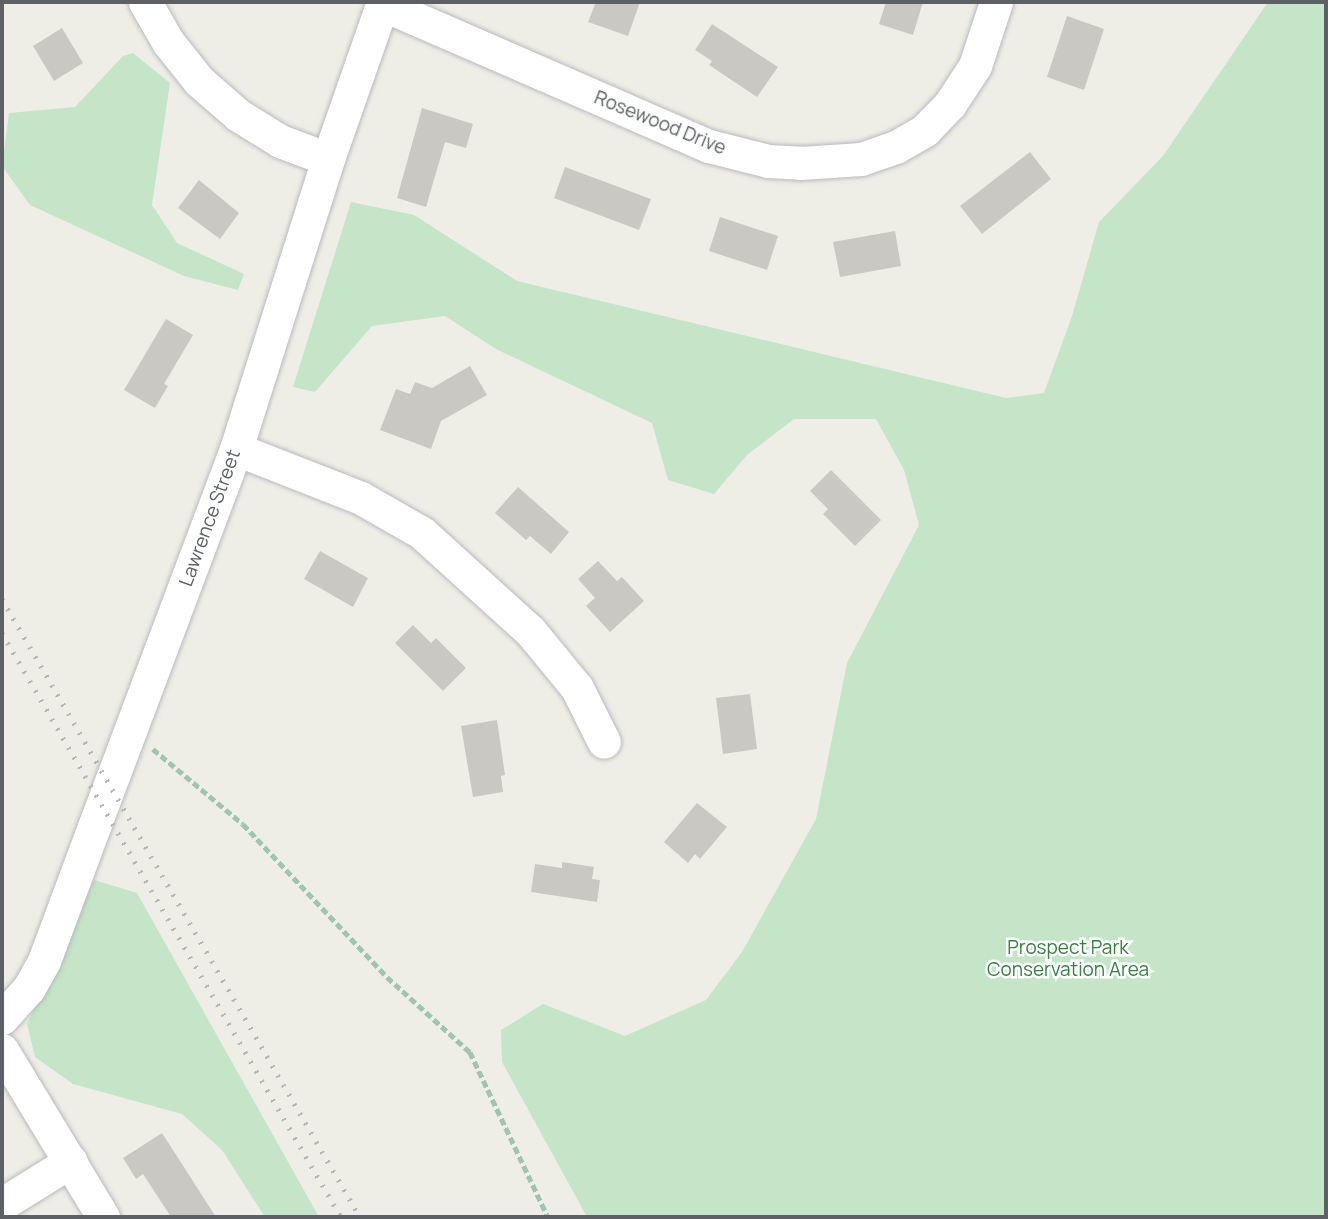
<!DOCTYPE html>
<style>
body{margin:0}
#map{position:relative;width:1328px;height:1219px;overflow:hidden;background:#efeee6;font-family:Manrope,sans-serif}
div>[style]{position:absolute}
.green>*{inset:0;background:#c4e5c7}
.building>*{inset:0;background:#cac8c2}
.path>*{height:4.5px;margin-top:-2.25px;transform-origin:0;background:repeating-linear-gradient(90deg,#9ec5ad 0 7px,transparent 0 10.5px)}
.roads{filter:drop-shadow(0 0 2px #b8babf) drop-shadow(0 0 2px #b8babf)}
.minor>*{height:33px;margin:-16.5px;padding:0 16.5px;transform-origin:16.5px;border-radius:16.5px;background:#fff}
.rail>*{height:5px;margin-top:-2.5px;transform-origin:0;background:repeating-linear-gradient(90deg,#b6b7b7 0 2px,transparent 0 11px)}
span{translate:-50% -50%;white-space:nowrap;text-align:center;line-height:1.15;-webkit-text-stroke:5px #fff;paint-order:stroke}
.street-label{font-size:19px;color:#5d6065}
.park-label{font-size:19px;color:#398044}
.frame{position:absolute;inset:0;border:4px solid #5d6065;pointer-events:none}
</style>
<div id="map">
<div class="green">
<div style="clip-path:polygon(1268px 2px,1326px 2px,1326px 1217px,587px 1217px,502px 1062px,501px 1030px,543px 1004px,625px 1036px,706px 1000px,742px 952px,816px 819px,847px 663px,919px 525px,904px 470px,876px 419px,794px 419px,747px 455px,714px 494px,668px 480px,652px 423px,496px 349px,445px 316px,372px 326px,315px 392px,293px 387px,351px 202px,414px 215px,517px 281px,1006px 398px,1044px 393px,1072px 316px,1099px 222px,1163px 156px)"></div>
<div style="clip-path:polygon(133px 53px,170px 83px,152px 205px,177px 243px,244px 274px,238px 290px,184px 276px,30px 205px,2px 166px,9px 113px,75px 107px,123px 56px)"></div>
<div style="clip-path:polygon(94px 880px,137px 893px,319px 1217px,265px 1217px,222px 1150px,182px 1114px,73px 1084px,35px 1057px,27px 1024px)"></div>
</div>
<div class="building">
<div style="clip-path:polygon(596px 2px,640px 2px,628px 36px,588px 22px)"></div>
<div style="clip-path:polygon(886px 2px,923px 2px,913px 35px,879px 24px)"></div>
<div style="clip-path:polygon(1067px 16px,1104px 29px,1084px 90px,1047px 77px)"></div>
<div style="clip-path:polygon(712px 24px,778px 67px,757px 97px,709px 65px,712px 61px,695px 50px)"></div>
<div style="clip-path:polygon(62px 28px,83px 63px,54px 81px,33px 46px)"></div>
<div style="clip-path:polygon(422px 108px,473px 124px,466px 148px,445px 142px,426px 207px,397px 198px)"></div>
<div style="clip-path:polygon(1030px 152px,1051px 179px,982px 234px,960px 206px)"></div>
<div style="clip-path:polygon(565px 167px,651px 199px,639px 230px,554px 198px)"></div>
<div style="clip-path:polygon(199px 180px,239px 213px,220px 239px,178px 208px)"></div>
<div style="clip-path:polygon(720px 217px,778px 236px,767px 270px,709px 251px)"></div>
<div style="clip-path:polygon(895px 231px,901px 266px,840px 277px,833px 242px)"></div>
<div style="clip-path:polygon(166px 319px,193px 335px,164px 384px,168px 386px,155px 408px,124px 390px)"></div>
<div style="clip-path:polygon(470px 366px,487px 395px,441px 421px,431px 449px,380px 430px,396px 389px,410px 394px,415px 382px,432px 388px)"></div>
<div style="clip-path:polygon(831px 470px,881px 520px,855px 546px,823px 514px,828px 509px,810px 491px)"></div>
<div style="clip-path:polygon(518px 487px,569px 532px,551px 554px,530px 536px,526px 540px,495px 513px)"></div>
<div style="clip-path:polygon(320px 551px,368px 578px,353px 607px,304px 579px)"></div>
<div style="clip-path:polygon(598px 561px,617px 581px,622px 577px,644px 601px,610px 632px,586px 606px,595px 598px,578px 579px)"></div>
<div style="clip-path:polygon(413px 625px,431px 643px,436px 638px,466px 668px,443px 691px,395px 643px)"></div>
<div style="clip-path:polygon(750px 694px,757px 749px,723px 754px,716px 698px)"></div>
<div style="clip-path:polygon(497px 720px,505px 775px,501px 776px,503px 792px,473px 797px,461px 726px)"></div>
<div style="clip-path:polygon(697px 803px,727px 827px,700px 859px,695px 854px,688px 863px,664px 842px)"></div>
<div style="clip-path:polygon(562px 862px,594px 867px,592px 879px,600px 880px,597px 902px,531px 892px,535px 864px,562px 868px)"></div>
<div style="clip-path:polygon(162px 1133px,216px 1217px,171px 1217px,143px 1174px,136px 1179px,123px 1158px)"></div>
</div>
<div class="path">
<div style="left:153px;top:749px;width:117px;rotate:39.8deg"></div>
<div style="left:243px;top:824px;width:210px;rotate:46.7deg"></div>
<div style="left:387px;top:977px;width:112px;rotate:42.1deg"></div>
<div style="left:470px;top:1052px;width:183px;rotate:64.7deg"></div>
</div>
<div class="roads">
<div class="minor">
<div style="left:145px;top:2px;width:46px;rotate:60.1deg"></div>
<div style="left:168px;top:42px;width:50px;rotate:51.5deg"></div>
<div style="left:199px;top:81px;width:52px;rotate:41.1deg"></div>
<div style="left:238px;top:115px;width:49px;rotate:31.8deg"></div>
<div style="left:280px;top:141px;width:51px;rotate:20.6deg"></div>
<div style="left:382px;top:4px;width:357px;rotate:23.5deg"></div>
<div style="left:709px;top:146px;width:61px;rotate:14.3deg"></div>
<div style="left:768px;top:161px;width:33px;rotate:3deg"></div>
<div style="left:801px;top:163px;width:60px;rotate:-3.8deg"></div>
<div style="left:861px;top:159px;width:37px;rotate:-19deg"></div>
<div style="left:896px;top:147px;width:34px;rotate:-30deg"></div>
<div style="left:925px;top:130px;width:36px;rotate:-46deg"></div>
<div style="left:950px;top:104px;width:45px;rotate:-56.7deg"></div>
<div style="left:975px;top:66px;width:67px;rotate:-71.8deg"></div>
<div style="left:236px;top:449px;width:134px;rotate:21.4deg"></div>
<div style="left:361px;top:498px;width:70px;rotate:29.8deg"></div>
<div style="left:422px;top:533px;width:147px;rotate:42.2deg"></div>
<div style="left:531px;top:632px;width:72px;rotate:50.6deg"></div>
<div style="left:577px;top:688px;width:60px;rotate:63.4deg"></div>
<div style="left:2px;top:1018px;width:40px;rotate:-48deg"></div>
<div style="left:29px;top:988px;width:31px;rotate:-61deg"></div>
<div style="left:44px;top:961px;width:146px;rotate:-69.6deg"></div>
<div style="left:95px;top:824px;width:401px;rotate:-69.4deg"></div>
<div style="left:236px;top:449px;width:304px;rotate:-72.4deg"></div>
<div style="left:328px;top:159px;width:166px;rotate:-70.7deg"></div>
<div style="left:2px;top:1050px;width:195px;rotate:58.8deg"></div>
<div style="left:2px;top:1204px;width:81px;rotate:-31.9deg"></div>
</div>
</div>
<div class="rail">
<div style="left:2px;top:599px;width:714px;rotate:59.92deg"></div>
<div style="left:2px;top:633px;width:675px;rotate:59.87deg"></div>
</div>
<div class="street-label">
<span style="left:660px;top:123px;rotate:22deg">Rosewood Drive</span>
<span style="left:210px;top:518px;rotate:-70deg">Lawrence Street</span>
</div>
<div class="park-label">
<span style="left:1068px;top:959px">Prospect Park<br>Conservation Area</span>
</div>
<div class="frame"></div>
</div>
